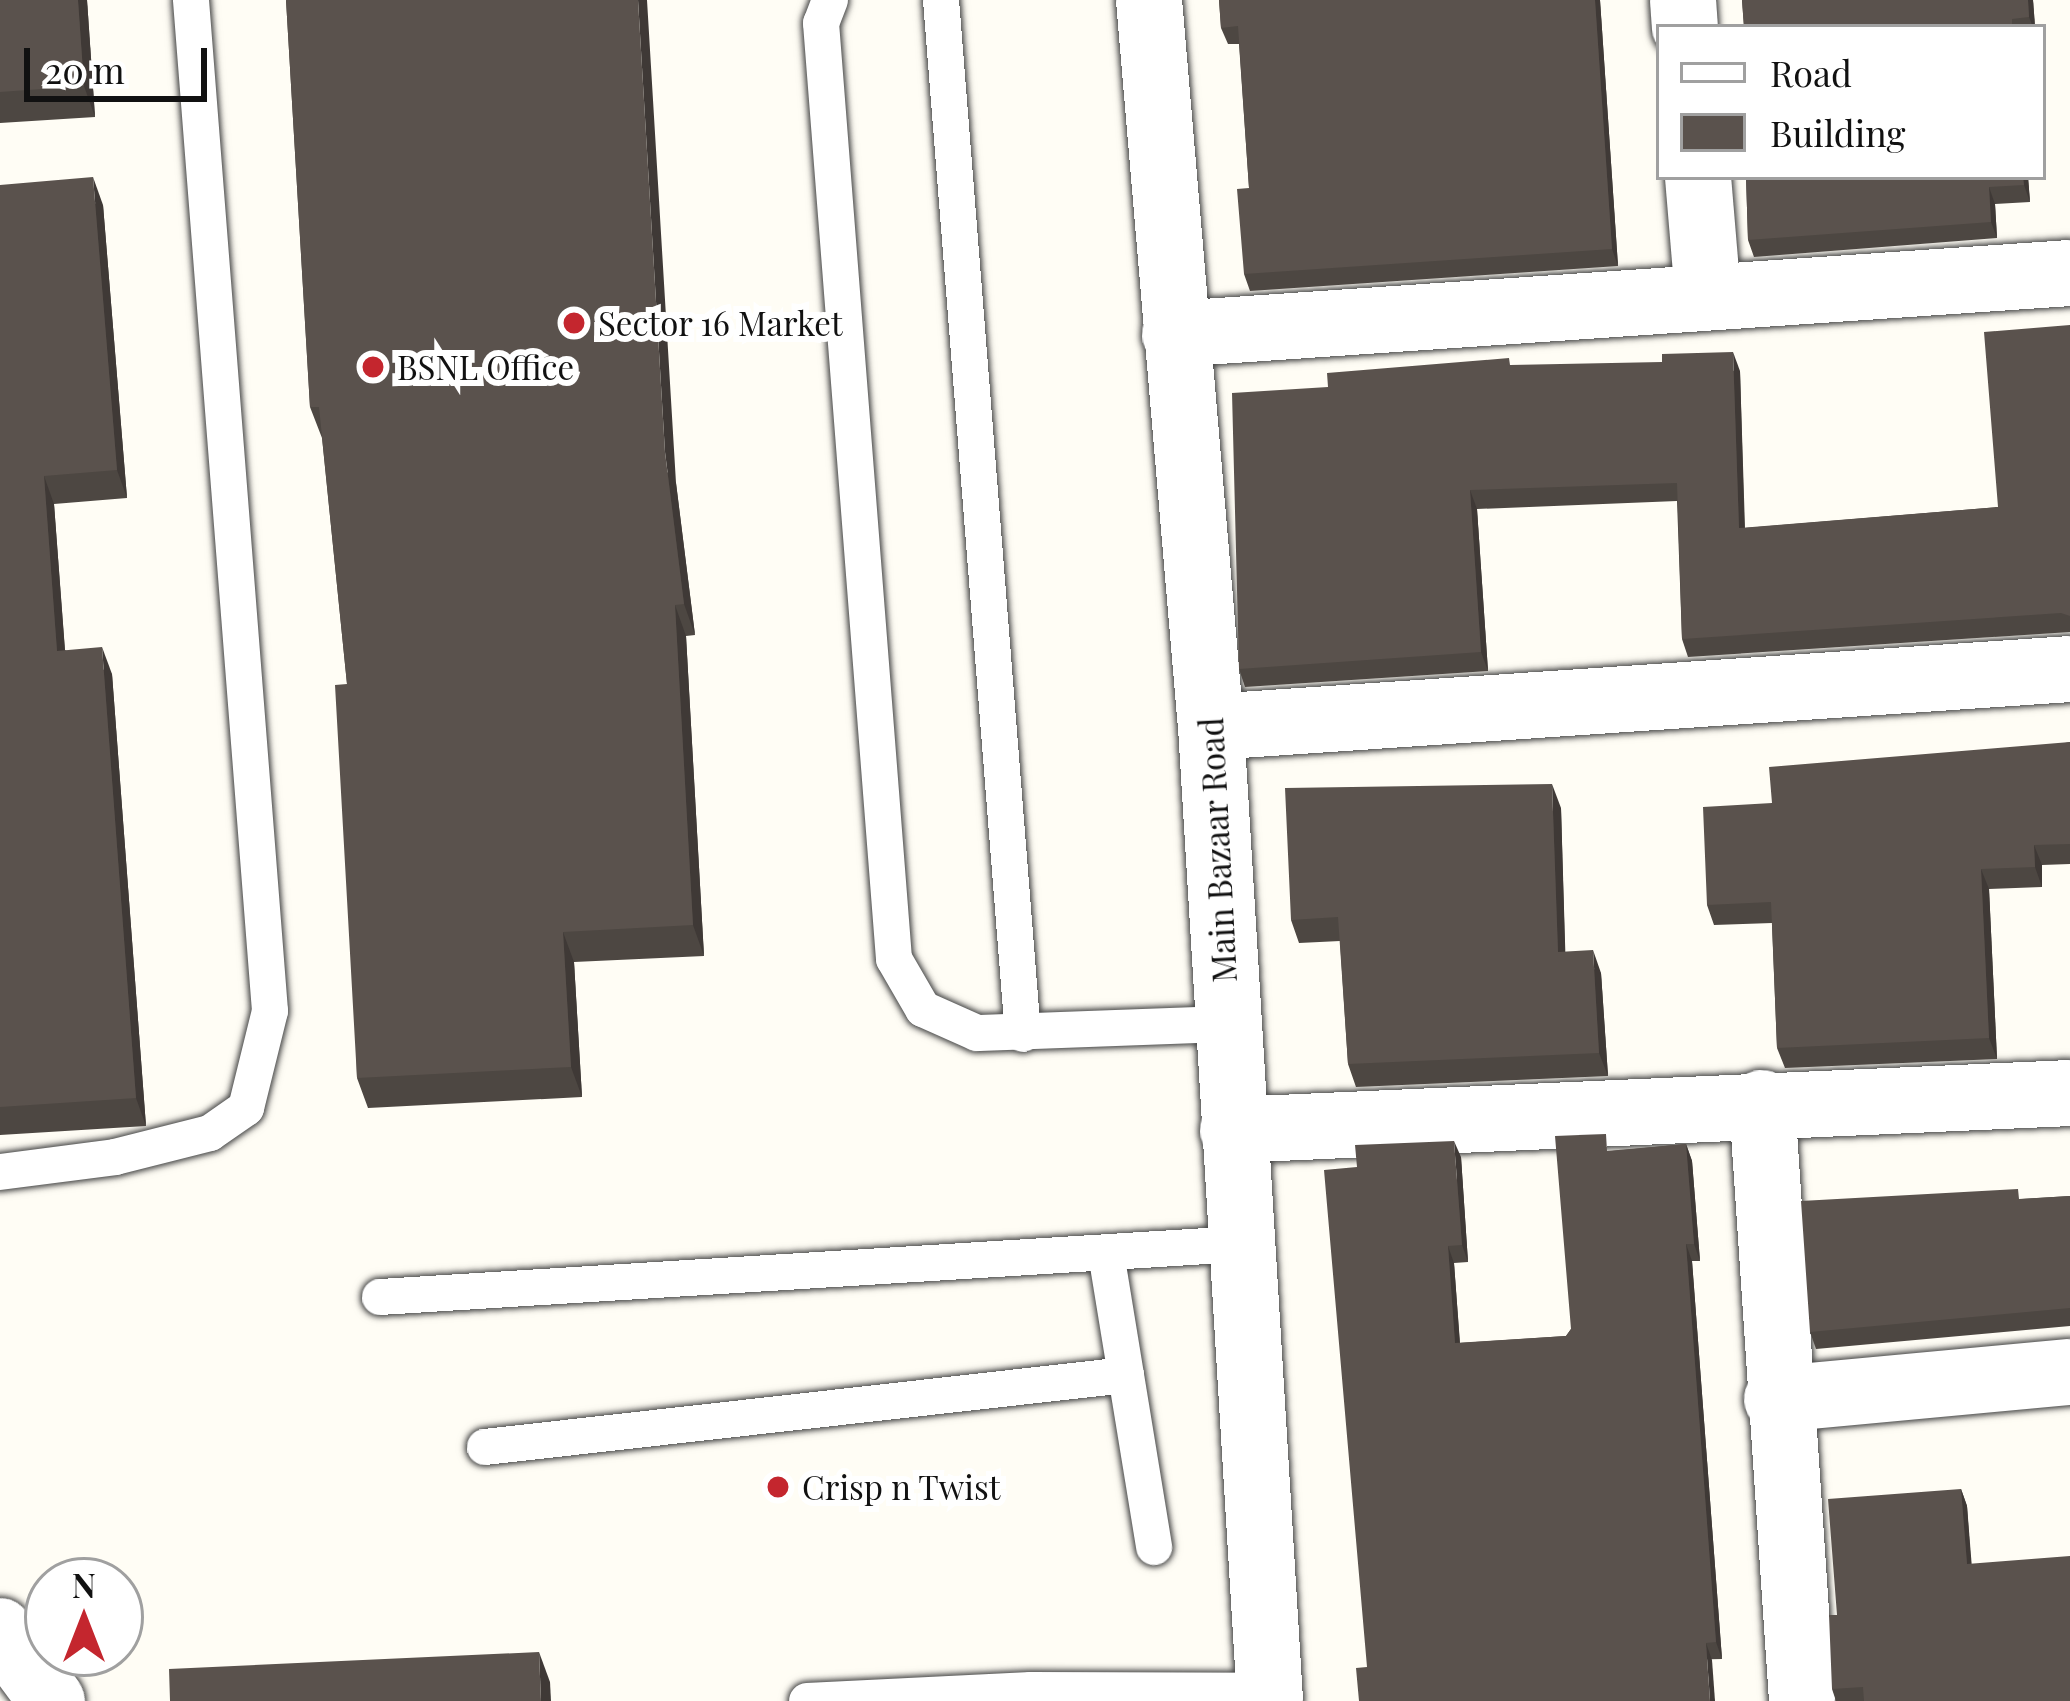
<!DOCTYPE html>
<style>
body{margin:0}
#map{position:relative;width:2070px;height:1701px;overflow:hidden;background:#fffdf5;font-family:"Playfair Display",serif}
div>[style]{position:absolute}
.roads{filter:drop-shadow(0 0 3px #444) drop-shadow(0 0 3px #444)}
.service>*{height:36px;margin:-18px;padding:0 18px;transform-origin:18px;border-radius:18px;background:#fff}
.minor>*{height:66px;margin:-33px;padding:0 33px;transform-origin:33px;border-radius:33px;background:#fff}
.wall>*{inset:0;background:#4d4742}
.shaded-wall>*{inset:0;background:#3f3936}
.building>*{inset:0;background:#5a524d}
.dots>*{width:33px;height:33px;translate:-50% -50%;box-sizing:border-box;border:6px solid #fff;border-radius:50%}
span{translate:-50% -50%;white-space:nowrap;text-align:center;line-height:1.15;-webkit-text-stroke:12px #fff;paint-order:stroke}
.poi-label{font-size:33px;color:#111}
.left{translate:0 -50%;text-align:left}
.street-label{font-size:33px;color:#111}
.legend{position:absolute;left:1656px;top:24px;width:390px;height:156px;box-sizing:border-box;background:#fff;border:3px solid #a0a0a0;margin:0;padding:15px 21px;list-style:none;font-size:36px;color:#111}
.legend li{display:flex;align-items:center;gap:24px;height:60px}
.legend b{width:60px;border:3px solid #a0a0a0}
.north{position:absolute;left:24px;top:1557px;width:120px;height:120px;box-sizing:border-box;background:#fff;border:3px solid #a0a0a0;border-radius:50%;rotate:0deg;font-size:33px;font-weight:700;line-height:48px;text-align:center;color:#111}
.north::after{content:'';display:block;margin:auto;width:42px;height:54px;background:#c4262e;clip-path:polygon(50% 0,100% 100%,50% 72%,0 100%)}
.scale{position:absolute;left:24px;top:48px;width:183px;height:54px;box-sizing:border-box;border:6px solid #111;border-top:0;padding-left:15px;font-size:36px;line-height:42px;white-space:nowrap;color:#111;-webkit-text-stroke:9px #fff;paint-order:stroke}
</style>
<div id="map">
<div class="roads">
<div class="service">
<div style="left:830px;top:0;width:25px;rotate:111deg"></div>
<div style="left:821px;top:23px;width:939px;rotate:85.54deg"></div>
<div style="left:894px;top:959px;width:58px;rotate:59.9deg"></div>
<div style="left:923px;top:1009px;width:59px;rotate:24deg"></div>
<div style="left:977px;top:1033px;width:250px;rotate:-2.1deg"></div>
<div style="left:941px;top:0;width:1037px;rotate:85.47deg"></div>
<div style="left:0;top:1172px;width:116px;rotate:-7.4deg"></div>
<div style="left:115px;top:1157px;width:98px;rotate:-14.2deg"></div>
<div style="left:210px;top:1133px;width:44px;rotate:-34.8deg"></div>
<div style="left:246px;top:1108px;width:100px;rotate:-76.1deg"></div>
<div style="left:270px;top:1011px;width:1014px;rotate:-94.47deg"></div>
<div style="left:1106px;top:1253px;width:298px;rotate:80.7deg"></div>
<div style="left:380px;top:1297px;width:861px;rotate:-3.53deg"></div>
<div style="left:485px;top:1447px;width:645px;rotate:-6.41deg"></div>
<div style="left:807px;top:1701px;width:224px;rotate:-2.8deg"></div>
<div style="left:1031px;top:1690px;width:238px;rotate:0.2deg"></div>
</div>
<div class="minor">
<div style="left:1149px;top:0;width:730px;rotate:85.13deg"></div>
<div style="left:1211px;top:727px;width:976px;rotate:86.53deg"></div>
<div style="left:1683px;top:0;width:27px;rotate:86deg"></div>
<div style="left:1698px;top:177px;width:118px;rotate:85.2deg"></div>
<div style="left:1175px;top:334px;width:897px;rotate:-3.9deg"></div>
<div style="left:1211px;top:727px;width:861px;rotate:-3.86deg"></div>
<div style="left:1762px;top:1103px;width:599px;rotate:86.17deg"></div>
<div style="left:1233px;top:1130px;width:838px;rotate:-2.53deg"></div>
<div style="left:1777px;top:1399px;width:294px;rotate:-5.3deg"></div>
<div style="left:0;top:1631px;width:87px;rotate:53.4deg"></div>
</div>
</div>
<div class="wall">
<div style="clip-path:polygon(0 0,87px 0,95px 117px,0 123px)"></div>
<div style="clip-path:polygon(286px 0,676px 483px,695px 635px,686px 636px,704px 956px,574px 962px,582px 1097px,368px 1108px,357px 1078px,347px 684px,322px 438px,310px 407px)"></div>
<div style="clip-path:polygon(1219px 0,1600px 0,1618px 266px,1250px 291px,1244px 274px,1249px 188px,1239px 44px,1228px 44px,1221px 28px)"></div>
<div style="clip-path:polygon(1742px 0,2033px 0,2035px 27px,1744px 27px)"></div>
<div style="clip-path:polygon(1746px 177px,2028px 177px,2030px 202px,1995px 204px,1997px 238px,1754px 257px,1748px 240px)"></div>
<div style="clip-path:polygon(0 185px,103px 205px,127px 498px,54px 504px,65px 650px,112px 674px,146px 1126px,0 1135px)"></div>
<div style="clip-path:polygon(2070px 325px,2070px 632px,1688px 657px,1682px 639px,1677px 501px,1477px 509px,1488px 671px,1245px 687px,1239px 669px,1328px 387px,1512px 365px,1740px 371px,1745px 528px,1998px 507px)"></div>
<div style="clip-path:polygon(2070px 742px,2070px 864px,2042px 865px,2042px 887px,1989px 889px,1997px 1059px,1785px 1068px,1777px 1048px,1772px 923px,1714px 925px,1707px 905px,1772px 803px)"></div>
<div style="clip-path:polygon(1561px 808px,1565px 952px,1601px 973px,1608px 1076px,1356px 1087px,1348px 1064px,1340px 941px,1299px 943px,1291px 920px)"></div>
<div style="clip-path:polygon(1686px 1144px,1692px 1161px,1700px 1261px,1692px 1261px,1722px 1659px,1367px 1667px,1461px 1157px,1468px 1262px,1454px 1263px,1460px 1343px,1566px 1336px,1571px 1329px,1612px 1151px)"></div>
<div style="clip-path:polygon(2070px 1196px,2070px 1326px,1816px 1349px,1810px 1332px,2022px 1199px)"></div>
<div style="clip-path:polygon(1961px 1489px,1967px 1506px,1971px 1564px,2070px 1701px,1836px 1701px,1832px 1689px,1837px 1615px)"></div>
</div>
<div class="shaded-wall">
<div style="clip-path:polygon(78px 0,87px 0,95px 117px,84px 86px)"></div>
<div style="clip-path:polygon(638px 0,647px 0,676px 483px,695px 635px,684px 604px,665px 452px)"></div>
<div style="clip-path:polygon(1595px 0,1600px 0,1618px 266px,1612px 249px)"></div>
<div style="clip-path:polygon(2028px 0,2033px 0,2035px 27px,2033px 27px,2029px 17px)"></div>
<div style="clip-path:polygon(93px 177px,103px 205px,127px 498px,117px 470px)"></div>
<div style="clip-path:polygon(2023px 177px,2028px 177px,2030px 202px,2024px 185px)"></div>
<div style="clip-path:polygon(1989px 187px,1995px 204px,1997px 238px,1991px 222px)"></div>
<div style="clip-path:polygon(1733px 352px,1740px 371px,1745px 547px,1739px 528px)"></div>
<div style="clip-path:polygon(44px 476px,54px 504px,67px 679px,57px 651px)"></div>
<div style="clip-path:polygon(1470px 490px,1477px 509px,1488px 671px,1481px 652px)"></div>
<div style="clip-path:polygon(675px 605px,686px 636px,704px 956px,693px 925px)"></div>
<div style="clip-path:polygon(102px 647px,112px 674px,146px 1126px,136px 1098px)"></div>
<div style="clip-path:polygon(1552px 784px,1561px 808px,1566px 975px,1558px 952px)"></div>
<div style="clip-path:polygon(2034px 845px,2042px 865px,2042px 887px,2035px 867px)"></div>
<div style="clip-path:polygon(1981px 869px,1989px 889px,1997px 1059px,1989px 1038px)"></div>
<div style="clip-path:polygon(563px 932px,574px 962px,582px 1097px,571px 1067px)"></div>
<div style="clip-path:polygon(1593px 950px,1601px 973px,1608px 1076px,1599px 1053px)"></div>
<div style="clip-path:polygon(1454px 1141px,1461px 1157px,1468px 1262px,1462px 1245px)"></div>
<div style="clip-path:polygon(1686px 1144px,1692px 1161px,1700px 1261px,1694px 1244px)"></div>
<div style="clip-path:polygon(1686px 1244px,1692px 1261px,1722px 1659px,1716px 1642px)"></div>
<div style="clip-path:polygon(1448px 1246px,1454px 1263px,1461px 1360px,1455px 1343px)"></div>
<div style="clip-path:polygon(1961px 1489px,1967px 1506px,1973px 1581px,1967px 1564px)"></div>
<div style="clip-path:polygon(1706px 1643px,1712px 1660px,1715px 1701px,1710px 1701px)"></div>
<div style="clip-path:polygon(539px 1652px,550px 1682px,551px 1701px,541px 1701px)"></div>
</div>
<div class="building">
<div style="clip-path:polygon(0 0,78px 0,84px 86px,0 92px)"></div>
<div style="clip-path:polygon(286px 0,638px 0,665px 452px,684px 604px,675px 605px,693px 925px,563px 932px,571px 1067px,357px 1078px,335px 685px,347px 684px,319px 407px,310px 407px)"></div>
<div style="clip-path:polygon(1219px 0,1595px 0,1612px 249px,1244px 274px,1237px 189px,1249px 188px,1238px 26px,1221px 28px)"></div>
<div style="clip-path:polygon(1742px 0,2028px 0,2029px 17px,2012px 19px,2012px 27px,1744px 27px)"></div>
<div style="clip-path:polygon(93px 177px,117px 470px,44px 476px,57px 651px,102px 647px,136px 1098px,0 1107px,0 185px)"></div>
<div style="clip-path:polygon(1746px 177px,2023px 177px,2024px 185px,1989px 187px,1991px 222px,1748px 240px)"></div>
<div style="clip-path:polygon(2070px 325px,2070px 616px,2061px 613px,1682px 639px,1677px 483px,1470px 490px,1481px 652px,1239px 669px,1232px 393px,1328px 387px,1327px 373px,1509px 358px,1510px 365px,1662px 362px,1662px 354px,1733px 352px,1739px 528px,1998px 507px,1984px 332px)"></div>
<div style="clip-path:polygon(2070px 742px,2070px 844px,2034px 845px,2035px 867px,1981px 869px,1989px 1038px,1777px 1048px,1771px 902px,1707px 905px,1703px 807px,1772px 803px,1769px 767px)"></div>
<div style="clip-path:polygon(1552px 784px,1558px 952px,1593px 950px,1599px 1053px,1348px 1064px,1338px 917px,1291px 920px,1285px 788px)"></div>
<div style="clip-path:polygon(1606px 1134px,1607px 1151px,1686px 1144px,1694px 1244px,1686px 1244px,1716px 1642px,1706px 1643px,1710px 1701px,1359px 1701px,1356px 1668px,1367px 1667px,1324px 1170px,1357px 1167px,1355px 1145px,1454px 1141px,1462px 1245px,1448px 1246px,1455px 1343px,1566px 1336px,1571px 1329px,1555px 1136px)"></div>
<div style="clip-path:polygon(2018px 1189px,2019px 1199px,2070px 1196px,2070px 1308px,1810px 1332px,1801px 1201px)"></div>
<div style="clip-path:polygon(1961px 1489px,1967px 1564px,2070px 1556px,2070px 1701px,1864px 1701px,1863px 1687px,1832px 1689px,1829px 1615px,1837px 1615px,1828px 1499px)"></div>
<div style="clip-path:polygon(539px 1652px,541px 1701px,170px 1701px,169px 1669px)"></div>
</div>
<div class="dots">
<div style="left:574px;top:323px;background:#c4262e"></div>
<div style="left:373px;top:367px;background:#c4262e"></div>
<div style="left:778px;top:1487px;background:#c4262e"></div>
</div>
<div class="poi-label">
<span class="left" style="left:598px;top:323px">Sector 16 Market</span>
<span class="left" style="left:397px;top:367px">BSNL Office</span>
<span class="left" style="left:802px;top:1487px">Crisp n Twist</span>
</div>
<div class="street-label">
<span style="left:1217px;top:850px;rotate:-93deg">Main Bazaar Road</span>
</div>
<ul class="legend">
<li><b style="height:15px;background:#fff"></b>Road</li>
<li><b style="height:33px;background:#5a524d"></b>Building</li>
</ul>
<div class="north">N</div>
<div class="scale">20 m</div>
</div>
